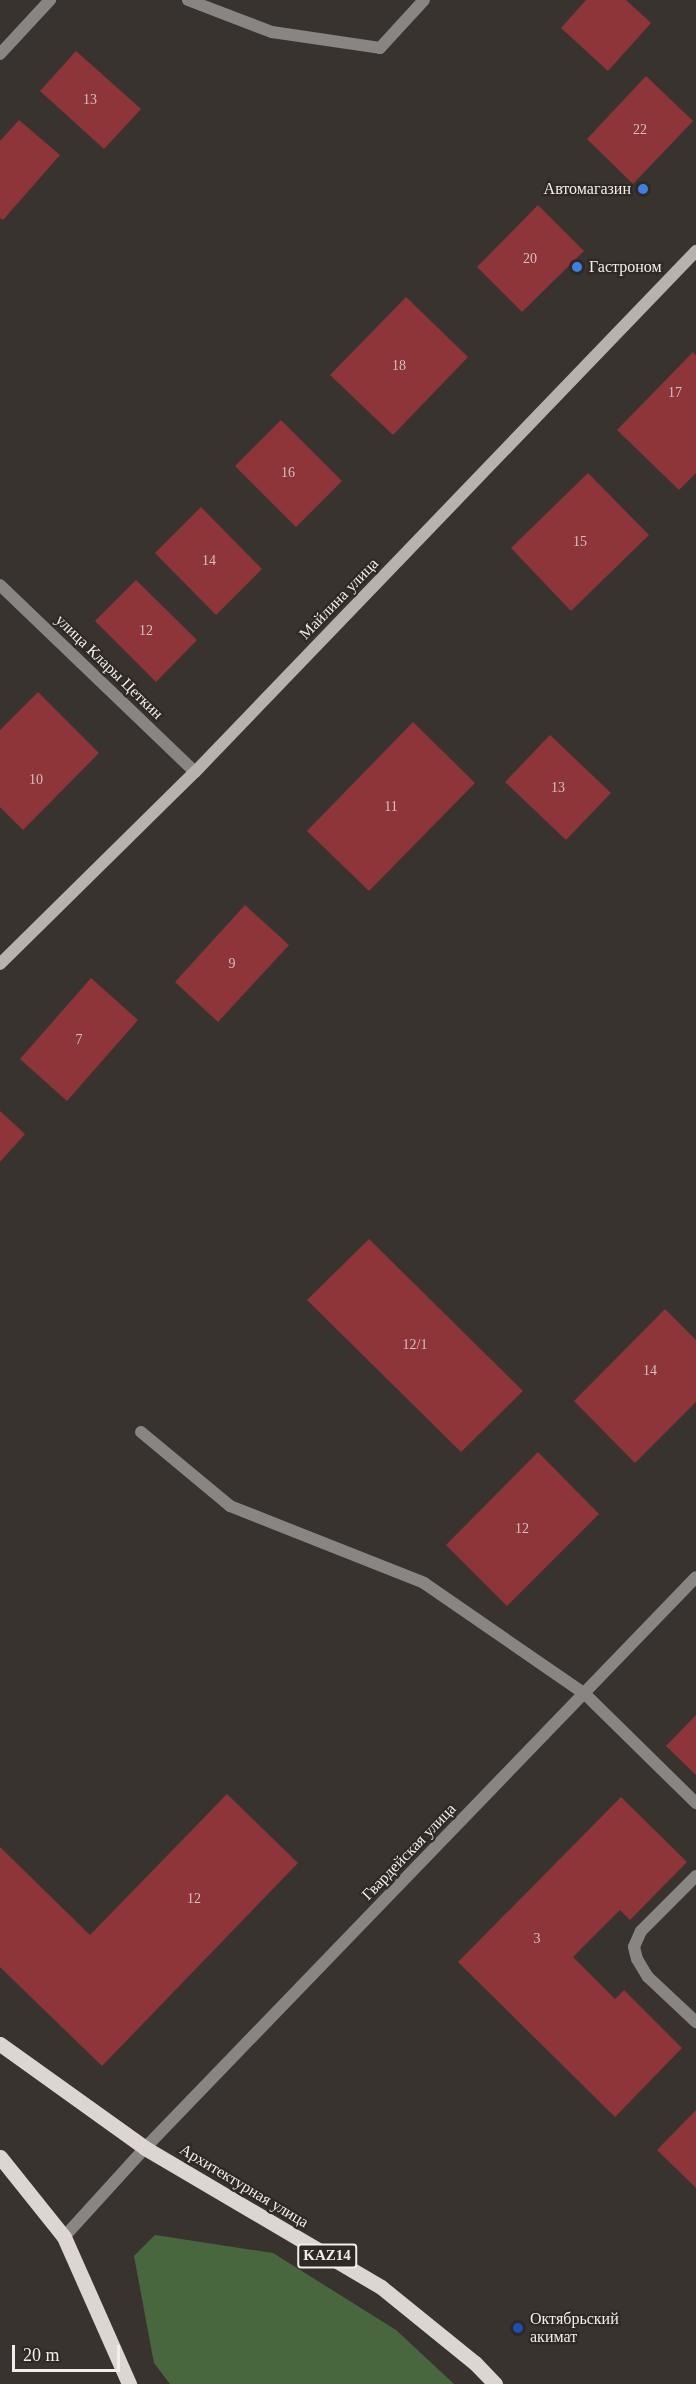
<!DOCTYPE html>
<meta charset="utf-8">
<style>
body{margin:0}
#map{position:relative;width:696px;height:2384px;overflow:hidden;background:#39332f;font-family:"Times New Roman",serif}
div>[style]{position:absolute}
.green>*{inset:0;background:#49673f}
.building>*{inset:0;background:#8d3539}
.service>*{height:12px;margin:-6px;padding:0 6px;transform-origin:6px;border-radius:6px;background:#888583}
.minor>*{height:12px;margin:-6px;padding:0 6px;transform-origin:6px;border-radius:6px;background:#888583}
.secondary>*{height:12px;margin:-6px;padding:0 6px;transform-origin:6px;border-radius:6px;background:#b8b2af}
.primary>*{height:15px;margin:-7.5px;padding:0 7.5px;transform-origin:7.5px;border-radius:7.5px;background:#dcd5d1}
.dots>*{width:16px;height:16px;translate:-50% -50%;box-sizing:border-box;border:3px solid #2f2925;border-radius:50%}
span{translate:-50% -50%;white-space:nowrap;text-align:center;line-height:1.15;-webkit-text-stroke:4.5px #2f2925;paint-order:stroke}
.number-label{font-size:14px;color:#d8bfbe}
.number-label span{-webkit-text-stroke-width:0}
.shield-label span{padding:2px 4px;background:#2f2925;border:2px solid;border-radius:4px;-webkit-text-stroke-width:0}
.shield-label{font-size:15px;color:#f1edea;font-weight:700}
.poi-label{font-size:16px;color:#f1edea}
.right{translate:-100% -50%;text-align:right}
.left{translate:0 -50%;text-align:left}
.street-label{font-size:16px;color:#f1edea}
.scale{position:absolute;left:12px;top:2345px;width:108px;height:27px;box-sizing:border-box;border:3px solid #f1edea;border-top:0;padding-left:8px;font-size:18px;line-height:21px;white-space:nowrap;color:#f1edea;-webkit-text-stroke:4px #2f2925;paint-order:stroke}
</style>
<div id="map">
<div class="green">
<div style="clip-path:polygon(155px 2235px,273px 2253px,396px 2330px,454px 2384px,170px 2384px,154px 2363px,134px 2256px)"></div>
</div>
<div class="building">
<div style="clip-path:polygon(586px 0,626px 0,651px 23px,608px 71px,561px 28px)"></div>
<div style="clip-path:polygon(76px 51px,141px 109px,104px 149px,40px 91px)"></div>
<div style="clip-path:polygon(646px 76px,693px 121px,633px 184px,587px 139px)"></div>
<div style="clip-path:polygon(19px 120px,60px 155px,3px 220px,0 218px,0 141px)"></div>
<div style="clip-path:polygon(538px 205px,584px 251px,522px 312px,477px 267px)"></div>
<div style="clip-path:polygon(406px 297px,468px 357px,393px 435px,330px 375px)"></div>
<div style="clip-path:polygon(693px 352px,696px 356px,696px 473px,679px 490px,617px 430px)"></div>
<div style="clip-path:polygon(281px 420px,342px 481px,296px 527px,235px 466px)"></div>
<div style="clip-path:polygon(588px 473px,649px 535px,571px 611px,511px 548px)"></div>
<div style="clip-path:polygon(201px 507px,262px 569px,216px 615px,155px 553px)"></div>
<div style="clip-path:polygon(136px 580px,197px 640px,156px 682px,95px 621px)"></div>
<div style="clip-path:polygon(38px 692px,99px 753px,23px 830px,0 807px,0 730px)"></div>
<div style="clip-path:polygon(413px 722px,475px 783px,369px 891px,307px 831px)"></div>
<div style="clip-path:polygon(550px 735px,611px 793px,566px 840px,505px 782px)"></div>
<div style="clip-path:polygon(245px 905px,289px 945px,218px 1022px,175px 982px)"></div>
<div style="clip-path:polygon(91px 978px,138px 1020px,67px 1101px,20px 1059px)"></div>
<div style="clip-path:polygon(0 1111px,25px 1134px,0 1162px)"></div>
<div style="clip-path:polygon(369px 1239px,523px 1391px,461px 1452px,307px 1300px)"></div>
<div style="clip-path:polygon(665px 1309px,696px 1340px,696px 1402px,635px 1463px,574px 1401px)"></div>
<div style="clip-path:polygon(538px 1452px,599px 1514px,507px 1606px,446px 1545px)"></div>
<div style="clip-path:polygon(696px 1715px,696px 1775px,666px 1746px)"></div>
<div style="clip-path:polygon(227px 1794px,298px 1863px,102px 2066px,0 1967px,0 1847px,90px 1935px)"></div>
<div style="clip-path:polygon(621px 1797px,687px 1862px,630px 1920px,620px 1910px,573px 1957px,615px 1999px,624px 1990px,682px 2048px,615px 2117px,458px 1962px)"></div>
<div style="clip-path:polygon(696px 2110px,696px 2188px,657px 2150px)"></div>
</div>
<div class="service">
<div style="left:188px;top:0;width:90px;rotate:20.9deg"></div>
<div style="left:272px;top:32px;width:109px;rotate:8.4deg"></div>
<div style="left:380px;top:48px;width:65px;rotate:-47.5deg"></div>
</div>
<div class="minor">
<div style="left:0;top:54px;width:74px;rotate:-47.2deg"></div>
<div style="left:0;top:585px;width:270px;rotate:43.8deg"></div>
<div style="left:141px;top:1432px;width:116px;rotate:39.7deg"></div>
<div style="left:230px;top:1506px;width:209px;rotate:21.6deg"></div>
<div style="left:424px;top:1583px;width:196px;rotate:34.6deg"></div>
<div style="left:585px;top:1694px;width:156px;rotate:44.5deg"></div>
<div style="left:696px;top:1876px;width:78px;rotate:135deg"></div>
<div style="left:641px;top:1931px;width:17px;rotate:114deg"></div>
<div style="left:634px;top:1947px;width:12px;rotate:76deg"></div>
<div style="left:637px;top:1959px;width:21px;rotate:59deg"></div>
<div style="left:648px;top:1977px;width:66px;rotate:43.2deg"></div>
<div style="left:64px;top:2237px;width:120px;rotate:-47.7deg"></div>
<div style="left:145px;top:2148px;width:793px;rotate:-46.02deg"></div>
</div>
<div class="secondary">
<div style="left:0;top:964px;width:274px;rotate:-44.6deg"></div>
<div style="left:195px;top:772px;width:723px;rotate:-46.12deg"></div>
</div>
<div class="primary">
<div style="left:0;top:2044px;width:178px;rotate:35.6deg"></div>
<div style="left:145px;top:2148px;width:274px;rotate:30.5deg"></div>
<div style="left:381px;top:2287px;width:121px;rotate:39deg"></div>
<div style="left:475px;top:2363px;width:29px;rotate:46deg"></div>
<div style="left:0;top:2157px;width:102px;rotate:51.3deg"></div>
<div style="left:64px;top:2237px;width:161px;rotate:66.1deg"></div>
</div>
<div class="dots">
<div style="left:643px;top:189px;background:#3f7fe0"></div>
<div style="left:577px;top:267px;background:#3f7fe0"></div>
<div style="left:518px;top:2328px;background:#1a4fb4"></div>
</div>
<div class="number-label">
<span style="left:90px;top:100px">13</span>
<span style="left:640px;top:130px">22</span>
<span style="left:530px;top:259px">20</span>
<span style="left:399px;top:366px">18</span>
<span style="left:675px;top:393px">17</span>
<span style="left:288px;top:473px">16</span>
<span style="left:580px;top:542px">15</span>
<span style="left:209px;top:561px">14</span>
<span style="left:146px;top:631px">12</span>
<span style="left:36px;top:780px">10</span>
<span style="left:558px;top:788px">13</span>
<span style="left:391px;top:807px">11</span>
<span style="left:232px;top:964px">9</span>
<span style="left:79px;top:1040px">7</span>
<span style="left:415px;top:1345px">12/1</span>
<span style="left:650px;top:1371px">14</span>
<span style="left:522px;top:1529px">12</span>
<span style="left:194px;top:1899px">12</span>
<span style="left:537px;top:1939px">3</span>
</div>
<div class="shield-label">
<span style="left:327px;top:2256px">KAZ14</span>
</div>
<div class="poi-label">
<span class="right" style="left:631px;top:189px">Автомагазин</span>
<span class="left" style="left:589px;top:267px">Гастроном</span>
<span class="left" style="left:530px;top:2328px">Октябрьский<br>акимат</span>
</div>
<div class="street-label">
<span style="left:339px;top:599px;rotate:-46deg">Майлина улица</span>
<span style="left:109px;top:667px;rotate:44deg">улица Клары Цеткин</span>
<span style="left:409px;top:1852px;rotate:-46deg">Гвардейская улица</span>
<span style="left:244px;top:2186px;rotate:31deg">Архитектурная улица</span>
</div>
<div class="scale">20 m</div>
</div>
